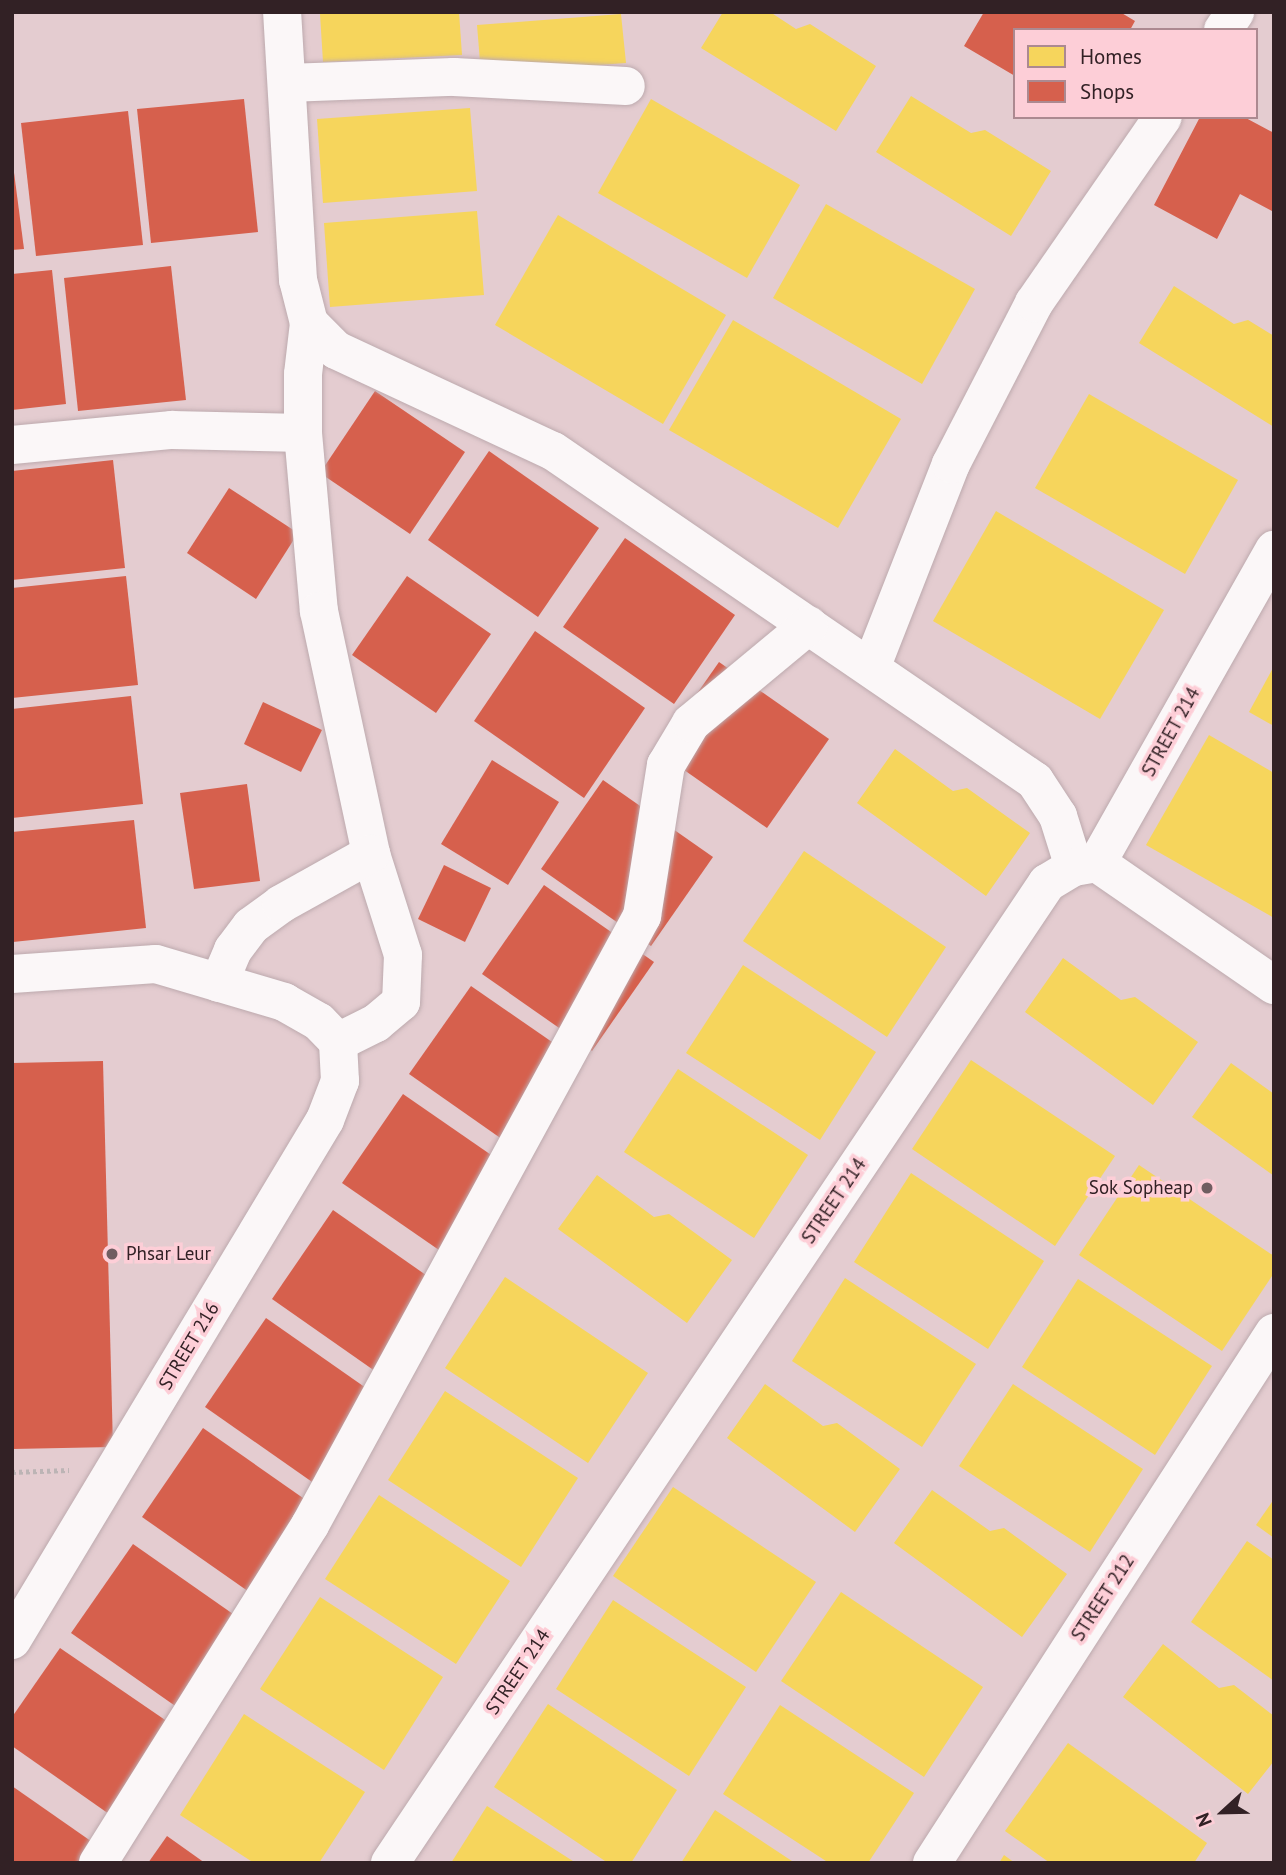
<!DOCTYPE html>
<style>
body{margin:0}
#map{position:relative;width:1286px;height:1875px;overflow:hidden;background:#e4ccd0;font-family:"PT Sans",sans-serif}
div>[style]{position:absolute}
.homes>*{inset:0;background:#f6d55c}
.shops>*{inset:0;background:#d6604d}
.path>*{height:4.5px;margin-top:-2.25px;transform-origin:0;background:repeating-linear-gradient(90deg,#bcb4b5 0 3.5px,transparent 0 7px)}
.roads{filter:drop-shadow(0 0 2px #bdaaae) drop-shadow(0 0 2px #bdaaae)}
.minor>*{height:38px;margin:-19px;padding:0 19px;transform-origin:19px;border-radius:19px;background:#fbf7f8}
.dots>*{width:19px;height:19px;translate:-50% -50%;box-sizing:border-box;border:4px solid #fdced7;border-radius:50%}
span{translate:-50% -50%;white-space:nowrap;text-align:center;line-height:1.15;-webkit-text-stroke:7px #fdced7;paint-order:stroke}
.street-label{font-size:19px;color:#322125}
.poi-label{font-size:19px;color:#322125}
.right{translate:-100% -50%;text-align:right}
.left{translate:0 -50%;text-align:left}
.frame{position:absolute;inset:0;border:14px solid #322125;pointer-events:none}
.legend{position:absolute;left:1013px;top:28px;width:245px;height:91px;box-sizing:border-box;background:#fdced7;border:2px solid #ac8990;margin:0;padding:9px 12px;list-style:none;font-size:21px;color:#322125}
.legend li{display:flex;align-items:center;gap:14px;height:35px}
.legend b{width:35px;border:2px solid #ac8990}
.north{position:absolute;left:1188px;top:1777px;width:70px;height:70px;-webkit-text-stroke:5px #fdced7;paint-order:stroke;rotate:248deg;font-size:19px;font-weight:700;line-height:28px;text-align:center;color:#322125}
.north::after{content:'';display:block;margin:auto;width:24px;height:32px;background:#322125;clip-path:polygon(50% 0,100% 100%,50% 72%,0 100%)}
</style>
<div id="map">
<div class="homes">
<div style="clip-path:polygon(361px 12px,459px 12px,462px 55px,323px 62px,320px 14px)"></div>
<div style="clip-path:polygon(723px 12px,770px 12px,796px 29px,810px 24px,876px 66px,836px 131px,701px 48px)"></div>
<div style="clip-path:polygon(621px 14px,626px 63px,481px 74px,477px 25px)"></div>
<div style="clip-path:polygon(911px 96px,971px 133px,985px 130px,1051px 171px,1011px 236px,876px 152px)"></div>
<div style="clip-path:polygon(651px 99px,800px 185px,747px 278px,598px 193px)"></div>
<div style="clip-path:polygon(470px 108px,477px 191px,323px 203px,317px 119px)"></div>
<div style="clip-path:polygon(826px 204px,975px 289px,922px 384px,773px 298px)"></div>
<div style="clip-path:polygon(477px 211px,484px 295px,330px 307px,324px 223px)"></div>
<div style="clip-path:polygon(558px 215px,726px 315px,663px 424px,495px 325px)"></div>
<div style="clip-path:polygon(1174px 286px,1234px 324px,1248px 320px,1274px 336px,1274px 427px,1139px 343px)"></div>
<div style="clip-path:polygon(733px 320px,901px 419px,838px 528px,669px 430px)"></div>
<div style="clip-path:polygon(1089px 394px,1238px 480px,1185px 574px,1035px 488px)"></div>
<div style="clip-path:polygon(996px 511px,1164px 610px,1100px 719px,933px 621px)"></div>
<div style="clip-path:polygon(1274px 666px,1274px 726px,1249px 712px)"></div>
<div style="clip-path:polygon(1209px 735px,1274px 773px,1274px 918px,1146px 845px)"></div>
<div style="clip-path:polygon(895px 749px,953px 791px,967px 788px,1030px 833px,986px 896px,857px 803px)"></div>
<div style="clip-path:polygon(804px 851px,946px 947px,887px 1037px,743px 941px)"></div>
<div style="clip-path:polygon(1063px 958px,1121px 1000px,1135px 997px,1198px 1042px,1153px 1105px,1025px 1012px)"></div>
<div style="clip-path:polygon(743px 965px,876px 1052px,820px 1140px,686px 1053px)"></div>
<div style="clip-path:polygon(971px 1060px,1115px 1156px,1055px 1246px,912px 1149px)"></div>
<div style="clip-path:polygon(1231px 1063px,1274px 1094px,1274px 1176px,1192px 1117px)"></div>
<div style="clip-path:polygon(678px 1069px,808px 1155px,754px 1238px,624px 1152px)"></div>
<div style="clip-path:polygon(1139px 1165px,1274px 1256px,1274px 1273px,1222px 1351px,1079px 1255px)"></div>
<div style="clip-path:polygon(911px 1173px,1044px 1261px,988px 1349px,854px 1262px)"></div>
<div style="clip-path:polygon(597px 1175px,654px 1217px,669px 1214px,732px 1260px,687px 1323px,558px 1229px)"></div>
<div style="clip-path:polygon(505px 1277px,648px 1373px,588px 1463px,445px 1368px)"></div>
<div style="clip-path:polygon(845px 1278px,976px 1364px,922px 1447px,792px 1361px)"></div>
<div style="clip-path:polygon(1078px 1279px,1212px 1366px,1155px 1455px,1022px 1367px)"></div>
<div style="clip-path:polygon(765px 1384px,823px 1426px,837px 1423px,900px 1469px,855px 1532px,727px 1438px)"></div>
<div style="clip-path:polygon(1013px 1384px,1143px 1469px,1090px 1552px,959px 1466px)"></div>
<div style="clip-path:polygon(445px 1391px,578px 1478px,521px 1567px,388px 1480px)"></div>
<div style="clip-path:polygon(673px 1487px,816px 1582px,756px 1672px,613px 1576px)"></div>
<div style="clip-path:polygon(932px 1490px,990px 1531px,1004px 1528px,1067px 1574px,1022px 1637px,894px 1543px)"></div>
<div style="clip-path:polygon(379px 1495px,510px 1581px,456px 1664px,325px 1579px)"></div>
<div style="clip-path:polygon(1274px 1499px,1274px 1538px,1256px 1525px)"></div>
<div style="clip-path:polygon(1247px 1541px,1274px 1560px,1274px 1681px,1191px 1622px)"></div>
<div style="clip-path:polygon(841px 1592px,983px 1687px,924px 1777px,781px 1681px)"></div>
<div style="clip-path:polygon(320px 1597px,443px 1677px,384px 1770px,260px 1689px)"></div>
<div style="clip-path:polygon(613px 1600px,746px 1687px,689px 1776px,556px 1689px)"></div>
<div style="clip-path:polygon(1163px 1644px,1219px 1688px,1234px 1685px,1274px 1716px,1274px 1761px,1248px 1794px,1123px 1697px)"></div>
<div style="clip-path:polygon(548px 1704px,677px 1790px,631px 1863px,608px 1863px,494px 1787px)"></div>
<div style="clip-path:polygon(780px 1705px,914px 1793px,868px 1863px,829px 1863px,723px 1794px)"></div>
<div style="clip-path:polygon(244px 1714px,365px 1792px,319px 1863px,254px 1863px,180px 1815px)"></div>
<div style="clip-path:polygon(1068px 1743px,1207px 1843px,1194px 1863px,1050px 1863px,1005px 1831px)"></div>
<div style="clip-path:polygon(487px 1806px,576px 1863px,451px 1863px)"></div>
<div style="clip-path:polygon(715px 1810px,795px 1863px,681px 1863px)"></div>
<div style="clip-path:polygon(1004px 1855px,1015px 1863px,999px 1863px)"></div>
</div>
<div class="shops">
<div style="clip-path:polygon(984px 12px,1120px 12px,1135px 21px,1130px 30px,1015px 30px,1015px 76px,964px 46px)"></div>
<div style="clip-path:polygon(244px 99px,258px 232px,151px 243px,137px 109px)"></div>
<div style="clip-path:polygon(128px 111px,143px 245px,36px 256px,21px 123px)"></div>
<div style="clip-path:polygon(1200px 117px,1244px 117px,1274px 133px,1274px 212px,1240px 194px,1217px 239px,1154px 205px)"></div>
<div style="clip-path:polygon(12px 157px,24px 249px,12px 250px)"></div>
<div style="clip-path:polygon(171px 266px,186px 400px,78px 411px,64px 278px)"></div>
<div style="clip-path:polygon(52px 270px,66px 404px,12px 410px,12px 274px)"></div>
<div style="clip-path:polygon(375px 391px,465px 452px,410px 534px,320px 473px)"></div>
<div style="clip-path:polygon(489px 451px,599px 528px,538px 617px,428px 540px)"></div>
<div style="clip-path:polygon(113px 460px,125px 568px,12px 580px,12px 471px)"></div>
<div style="clip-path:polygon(229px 488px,298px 533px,256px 599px,187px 553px)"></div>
<div style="clip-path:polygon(625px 538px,735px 615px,674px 704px,563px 627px)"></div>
<div style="clip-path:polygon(126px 576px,138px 685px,12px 698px,12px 588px)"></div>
<div style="clip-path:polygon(407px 576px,491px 634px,436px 713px,352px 655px)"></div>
<div style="clip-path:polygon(535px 631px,645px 708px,584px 798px,474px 721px)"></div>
<div style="clip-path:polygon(719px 662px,829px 739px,767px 828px,657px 751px)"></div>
<div style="clip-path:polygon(131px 696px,143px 804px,12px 818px,12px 709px)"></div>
<div style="clip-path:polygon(263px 702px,322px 730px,301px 772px,244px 744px)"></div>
<div style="clip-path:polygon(492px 760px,559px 802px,508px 885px,441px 844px)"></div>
<div style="clip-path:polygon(603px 780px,713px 857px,651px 946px,541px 869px)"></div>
<div style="clip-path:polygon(247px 784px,260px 881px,194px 889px,180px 793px)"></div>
<div style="clip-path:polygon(134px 820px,146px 928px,13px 942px,12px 832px)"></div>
<div style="clip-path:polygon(444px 865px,491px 888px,465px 942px,418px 919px)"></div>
<div style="clip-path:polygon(544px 885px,654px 962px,592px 1051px,482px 974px)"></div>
<div style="clip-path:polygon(471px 986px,581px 1062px,519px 1151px,409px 1074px)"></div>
<div style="clip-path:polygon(103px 1061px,113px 1447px,12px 1449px,12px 1063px)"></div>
<div style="clip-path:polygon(403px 1094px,513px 1170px,452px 1259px,342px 1183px)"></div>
<div style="clip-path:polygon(333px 1210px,443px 1287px,382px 1376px,272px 1299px)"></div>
<div style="clip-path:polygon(266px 1318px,376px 1395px,315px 1484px,205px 1407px)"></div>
<div style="clip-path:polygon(203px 1428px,313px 1505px,252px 1594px,142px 1517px)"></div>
<div style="clip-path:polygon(133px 1544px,243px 1621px,181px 1710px,71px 1633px)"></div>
<div style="clip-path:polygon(60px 1648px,171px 1724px,109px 1814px,12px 1746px,12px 1717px)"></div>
<div style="clip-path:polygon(12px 1786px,118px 1860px,116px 1863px,12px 1863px)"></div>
<div style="clip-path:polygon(167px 1836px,205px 1863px,148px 1863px)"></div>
</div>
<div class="path">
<div style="left:12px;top:1472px;width:57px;rotate:-2deg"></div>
</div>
<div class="roads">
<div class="minor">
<div style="left:1223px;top:30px;width:22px;rotate:-56deg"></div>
<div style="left:287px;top:83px;width:167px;rotate:-2.1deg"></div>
<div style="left:454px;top:77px;width:172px;rotate:3deg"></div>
<div style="left:309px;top:323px;width:38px;rotate:45deg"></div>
<div style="left:336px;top:350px;width:239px;rotate:25deg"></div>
<div style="left:553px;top:451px;width:584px;rotate:34.4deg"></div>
<div style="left:1035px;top:781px;width:42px;rotate:56.7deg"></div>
<div style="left:1058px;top:816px;width:53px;rotate:72.6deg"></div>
<div style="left:303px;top:433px;width:179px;rotate:84.9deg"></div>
<div style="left:319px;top:611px;width:249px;rotate:77.9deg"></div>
<div style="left:371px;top:854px;width:106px;rotate:72.4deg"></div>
<div style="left:403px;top:955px;width:47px;rotate:92.4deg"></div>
<div style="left:401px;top:1002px;width:33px;rotate:140deg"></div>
<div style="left:376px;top:1023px;width:42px;rotate:153.4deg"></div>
<div style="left:12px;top:445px;width:161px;rotate:-5.4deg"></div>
<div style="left:172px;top:430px;width:131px;rotate:1.3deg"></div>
<div style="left:303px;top:433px;width:59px;rotate:-90deg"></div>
<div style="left:303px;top:374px;width:51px;rotate:-83.3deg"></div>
<div style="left:309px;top:323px;width:44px;rotate:-104.3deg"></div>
<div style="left:298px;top:280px;width:268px;rotate:-93.4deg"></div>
<div style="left:871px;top:668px;width:219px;rotate:-68.6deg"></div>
<div style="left:951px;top:464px;width:181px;rotate:-62.7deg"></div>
<div style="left:1034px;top:303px;width:226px;rotate:-55.3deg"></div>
<div style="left:1097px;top:863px;width:360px;rotate:-60.5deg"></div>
<div style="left:1097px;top:863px;width:215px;rotate:34.6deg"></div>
<div style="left:12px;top:974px;width:144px;rotate:-4deg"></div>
<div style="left:156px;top:964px;width:134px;rotate:16.5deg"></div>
<div style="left:284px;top:1002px;width:40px;rotate:29.7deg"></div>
<div style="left:319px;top:1022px;width:28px;rotate:46deg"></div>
<div style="left:219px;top:983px;width:36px;rotate:-67deg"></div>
<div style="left:233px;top:950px;width:30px;rotate:-53deg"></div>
<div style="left:251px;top:926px;width:37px;rotate:-36deg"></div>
<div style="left:281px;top:904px;width:103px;rotate:-29.1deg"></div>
<div style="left:12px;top:1640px;width:607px;rotate:-58.96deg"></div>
<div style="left:325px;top:1120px;width:42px;rotate:-69deg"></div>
<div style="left:340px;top:1081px;width:39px;rotate:-93deg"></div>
<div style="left:98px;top:1863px;width:399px;rotate:-57.9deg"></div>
<div style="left:310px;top:1525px;width:694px;rotate:-61.4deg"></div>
<div style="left:642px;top:916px;width:153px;rotate:-81deg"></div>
<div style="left:666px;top:765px;width:49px;rotate:-59.2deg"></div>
<div style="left:691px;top:723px;width:153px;rotate:-39.7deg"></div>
<div style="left:390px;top:1863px;width:1180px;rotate:-56.16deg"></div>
<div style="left:1047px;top:883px;width:31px;rotate:-31deg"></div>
<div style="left:1074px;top:867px;width:23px;rotate:-10deg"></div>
<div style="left:932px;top:1863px;width:631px;rotate:-57.17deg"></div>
</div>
</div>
<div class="dots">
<div style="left:1207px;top:1188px;background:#705d61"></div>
<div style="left:112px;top:1254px;background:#705d61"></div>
</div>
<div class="street-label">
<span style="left:1171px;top:732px;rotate:-61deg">STREET 214</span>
<span style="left:834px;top:1201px;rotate:-56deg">STREET 214</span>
<span style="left:189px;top:1346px;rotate:-59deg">STREET 216</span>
<span style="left:1103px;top:1598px;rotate:-57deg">STREET 212</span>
<span style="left:518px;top:1672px;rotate:-56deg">STREET 214</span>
</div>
<div class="poi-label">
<span class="right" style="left:1193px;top:1188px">Sok Sopheap</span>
<span class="left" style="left:126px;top:1254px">Phsar Leur</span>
</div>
<div class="frame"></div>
<ul class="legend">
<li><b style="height:19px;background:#f6d55c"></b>Homes</li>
<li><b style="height:19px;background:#d6604d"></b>Shops</li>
</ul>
<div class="north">N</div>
</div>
